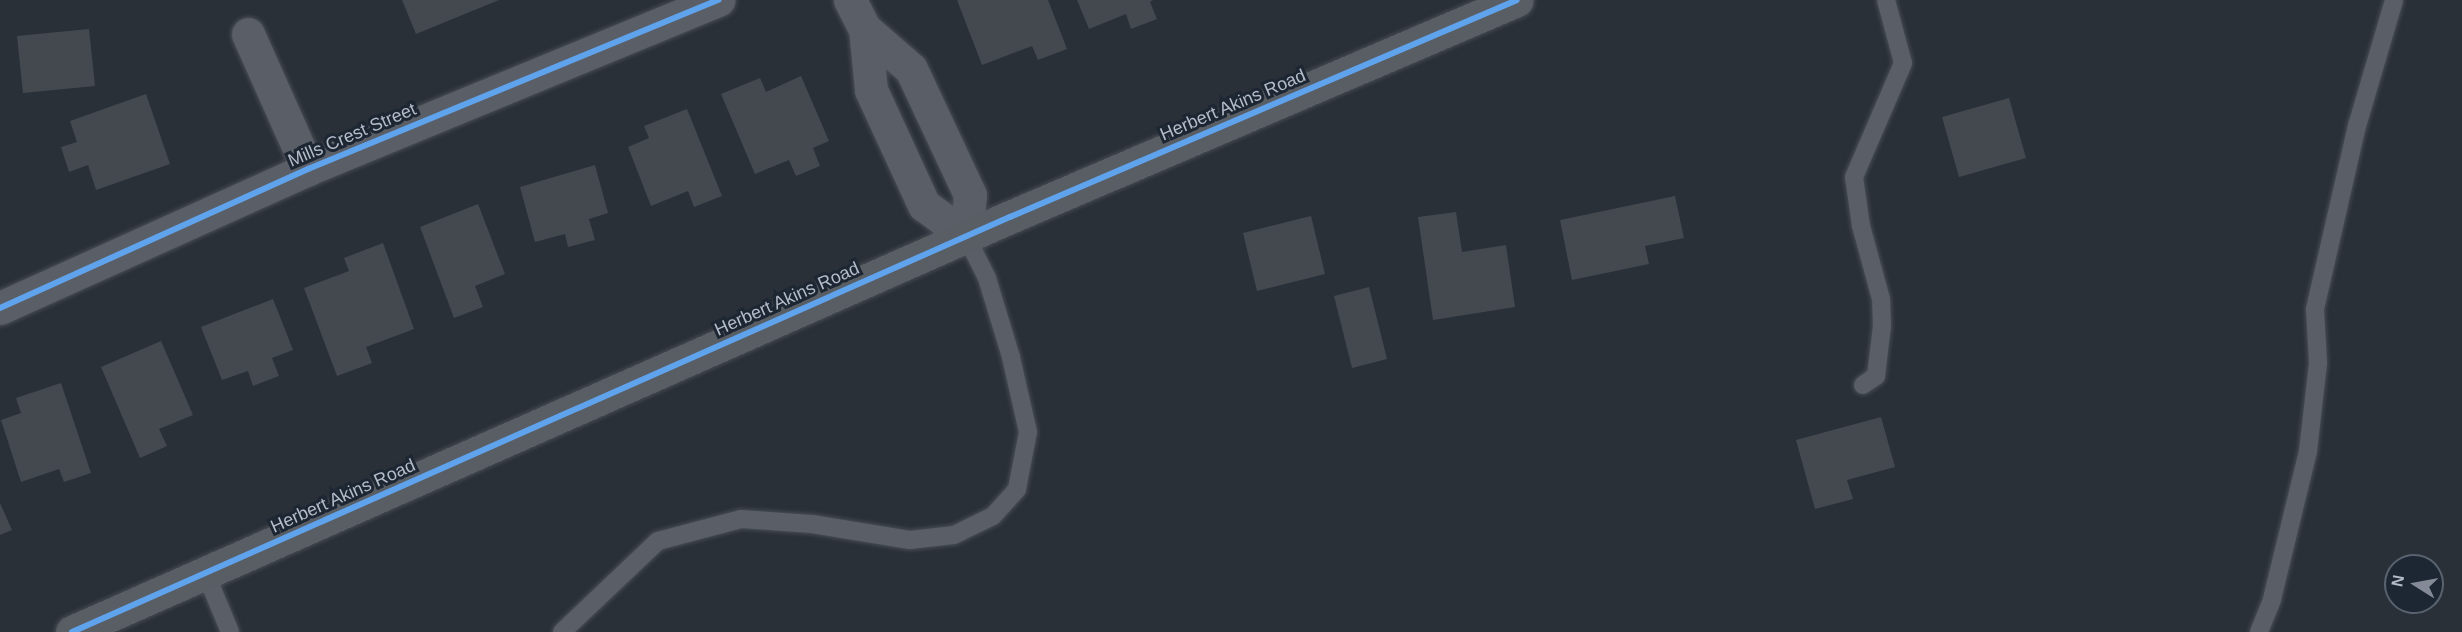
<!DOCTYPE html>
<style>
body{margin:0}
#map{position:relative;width:2462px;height:632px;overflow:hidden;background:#2a3038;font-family:Arial,sans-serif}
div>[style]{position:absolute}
.building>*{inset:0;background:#444950}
.roads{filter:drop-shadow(0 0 2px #484c53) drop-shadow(0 0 2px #484c53)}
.lane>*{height:18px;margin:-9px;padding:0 9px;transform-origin:9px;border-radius:9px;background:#5a5e66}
.street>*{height:33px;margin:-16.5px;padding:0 16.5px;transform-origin:16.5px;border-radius:16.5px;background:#5a5e66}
.secondary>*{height:33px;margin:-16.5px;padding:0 16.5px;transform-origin:16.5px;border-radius:16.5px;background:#595d64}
.cycleway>*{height:6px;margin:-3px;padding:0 3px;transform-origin:3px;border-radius:3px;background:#60a3ed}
span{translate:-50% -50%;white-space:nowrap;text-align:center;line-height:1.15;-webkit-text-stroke:6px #1d2633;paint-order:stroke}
.street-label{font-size:18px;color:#b4bcc9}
.north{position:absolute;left:2384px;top:554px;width:60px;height:60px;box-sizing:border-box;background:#1d2633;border:2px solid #59626f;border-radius:50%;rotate:281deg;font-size:16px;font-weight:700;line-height:24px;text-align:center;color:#b4bcc9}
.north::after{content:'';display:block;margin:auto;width:21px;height:27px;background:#848b96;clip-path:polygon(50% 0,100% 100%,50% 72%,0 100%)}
</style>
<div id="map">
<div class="building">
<div style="clip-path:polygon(402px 0,499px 0,416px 34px)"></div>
<div style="clip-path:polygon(957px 0,1048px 0,1067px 49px,1038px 60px,1032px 46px,982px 65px)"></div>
<div style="clip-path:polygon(1077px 0,1153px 0,1150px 2px,1157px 19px,1131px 29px,1126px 14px,1089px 29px)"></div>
<div style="clip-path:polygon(89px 29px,95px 86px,23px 93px,17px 36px)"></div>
<div style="clip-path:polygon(801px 76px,829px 141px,813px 148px,820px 166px,796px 176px,789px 160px,755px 174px,721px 94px,760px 78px,766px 92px)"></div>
<div style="clip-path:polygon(146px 94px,170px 164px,96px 190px,88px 165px,69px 172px,61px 147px,77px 142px,70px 121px)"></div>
<div style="clip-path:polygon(2009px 98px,2026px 158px,1959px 177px,1942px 117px)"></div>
<div style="clip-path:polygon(687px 109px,722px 196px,694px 207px,688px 191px,651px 206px,628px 147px,649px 138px,644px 126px)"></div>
<div style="clip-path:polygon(595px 165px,608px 213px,589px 219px,595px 240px,568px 247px,565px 234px,535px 242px,520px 187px)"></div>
<div style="clip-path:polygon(1675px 196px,1684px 238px,1645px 246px,1649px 264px,1572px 280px,1560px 220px)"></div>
<div style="clip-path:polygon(478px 204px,505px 274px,475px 286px,483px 307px,454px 318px,420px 227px)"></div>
<div style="clip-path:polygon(1456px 212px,1462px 252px,1506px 245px,1515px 307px,1433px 320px,1418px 217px)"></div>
<div style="clip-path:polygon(1311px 216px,1325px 274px,1257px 291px,1243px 233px)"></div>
<div style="clip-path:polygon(383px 243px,414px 329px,366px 347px,372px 363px,337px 376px,304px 288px,349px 271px,344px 258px)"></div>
<div style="clip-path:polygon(1369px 287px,1387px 359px,1352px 368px,1334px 296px)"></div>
<div style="clip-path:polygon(273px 299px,293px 350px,272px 358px,279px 376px,253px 386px,248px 371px,222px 380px,201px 327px)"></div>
<div style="clip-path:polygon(161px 341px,193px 415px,159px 429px,167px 446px,140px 458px,101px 367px)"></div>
<div style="clip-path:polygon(61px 383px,91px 473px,64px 482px,59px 469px,21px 482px,1px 420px,21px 413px,16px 398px)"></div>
<div style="clip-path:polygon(1881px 417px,1895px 467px,1847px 480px,1853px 499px,1815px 509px,1796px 440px)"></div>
<div style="clip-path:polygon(0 503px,12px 530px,0 535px)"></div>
</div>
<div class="roads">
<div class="lane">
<div style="left:1863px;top:385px;width:16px;rotate:-35deg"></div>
<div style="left:1876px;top:376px;width:50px;rotate:-83.2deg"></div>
<div style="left:1882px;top:326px;width:27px;rotate:-92deg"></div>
<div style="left:1881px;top:299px;width:76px;rotate:-105.3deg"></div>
<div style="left:1861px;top:226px;width:49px;rotate:-98.1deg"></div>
<div style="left:1854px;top:177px;width:124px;rotate:-66.7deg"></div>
<div style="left:1903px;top:63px;width:65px;rotate:-105.1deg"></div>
<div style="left:206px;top:574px;width:63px;rotate:67.5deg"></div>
<div style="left:562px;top:632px;width:132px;rotate:-43.5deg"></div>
<div style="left:658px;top:541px;width:86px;rotate:-14.8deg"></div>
<div style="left:741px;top:519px;width:71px;rotate:4deg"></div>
<div style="left:812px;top:524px;width:99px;rotate:9.3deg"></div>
<div style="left:910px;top:540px;width:44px;rotate:-6.5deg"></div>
<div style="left:954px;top:535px;width:43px;rotate:-26deg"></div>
<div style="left:993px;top:516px;width:36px;rotate:-48deg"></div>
<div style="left:1017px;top:489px;width:58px;rotate:-79.1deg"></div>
<div style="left:1028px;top:432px;width:77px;rotate:-102.8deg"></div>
<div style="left:1011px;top:357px;width:83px;rotate:-106.9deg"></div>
<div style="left:987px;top:278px;width:47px;rotate:-116.6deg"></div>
<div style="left:2259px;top:632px;width:35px;rotate:-68deg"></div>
<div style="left:2272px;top:599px;width:152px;rotate:-76.3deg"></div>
<div style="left:2308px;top:451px;width:89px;rotate:-83.5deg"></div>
<div style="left:2318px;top:363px;width:54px;rotate:-93.2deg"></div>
<div style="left:2315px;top:309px;width:188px;rotate:-77.1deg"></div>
<div style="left:2357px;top:126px;width:131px;rotate:-73.6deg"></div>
</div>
<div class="street">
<div style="left:850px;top:0;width:33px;rotate:63deg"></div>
<div style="left:865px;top:29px;width:61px;rotate:84.4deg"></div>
<div style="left:871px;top:90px;width:127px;rotate:65.3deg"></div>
<div style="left:924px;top:205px;width:52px;rotate:36.4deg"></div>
<div style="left:865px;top:29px;width:61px;rotate:41deg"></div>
<div style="left:911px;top:69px;width:139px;rotate:64.9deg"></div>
<div style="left:970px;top:195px;width:41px;rotate:95.6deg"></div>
<div style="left:248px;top:34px;width:148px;rotate:66deg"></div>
<div style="left:0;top:308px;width:338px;rotate:-24.3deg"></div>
<div style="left:308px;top:169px;width:444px;rotate:-22.4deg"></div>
</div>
<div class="secondary">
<div style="left:72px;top:632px;width:1026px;rotate:-23.87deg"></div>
<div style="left:1010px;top:217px;width:551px;rotate:-23.17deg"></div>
</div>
</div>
<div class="cycleway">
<div style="left:0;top:308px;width:338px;rotate:-24.3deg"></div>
<div style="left:308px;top:169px;width:444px;rotate:-22.4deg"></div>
<div style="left:72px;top:632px;width:1026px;rotate:-23.87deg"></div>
<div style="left:1010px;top:217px;width:551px;rotate:-23.17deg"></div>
</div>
<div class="street-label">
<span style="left:1233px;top:105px;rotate:-23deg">Herbert Akins Road</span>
<span style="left:352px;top:135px;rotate:-23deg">Mills Crest Street</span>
<span style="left:787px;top:299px;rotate:-24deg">Herbert Akins Road</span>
<span style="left:343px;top:496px;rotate:-24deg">Herbert Akins Road</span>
</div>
<div class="north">N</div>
</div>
